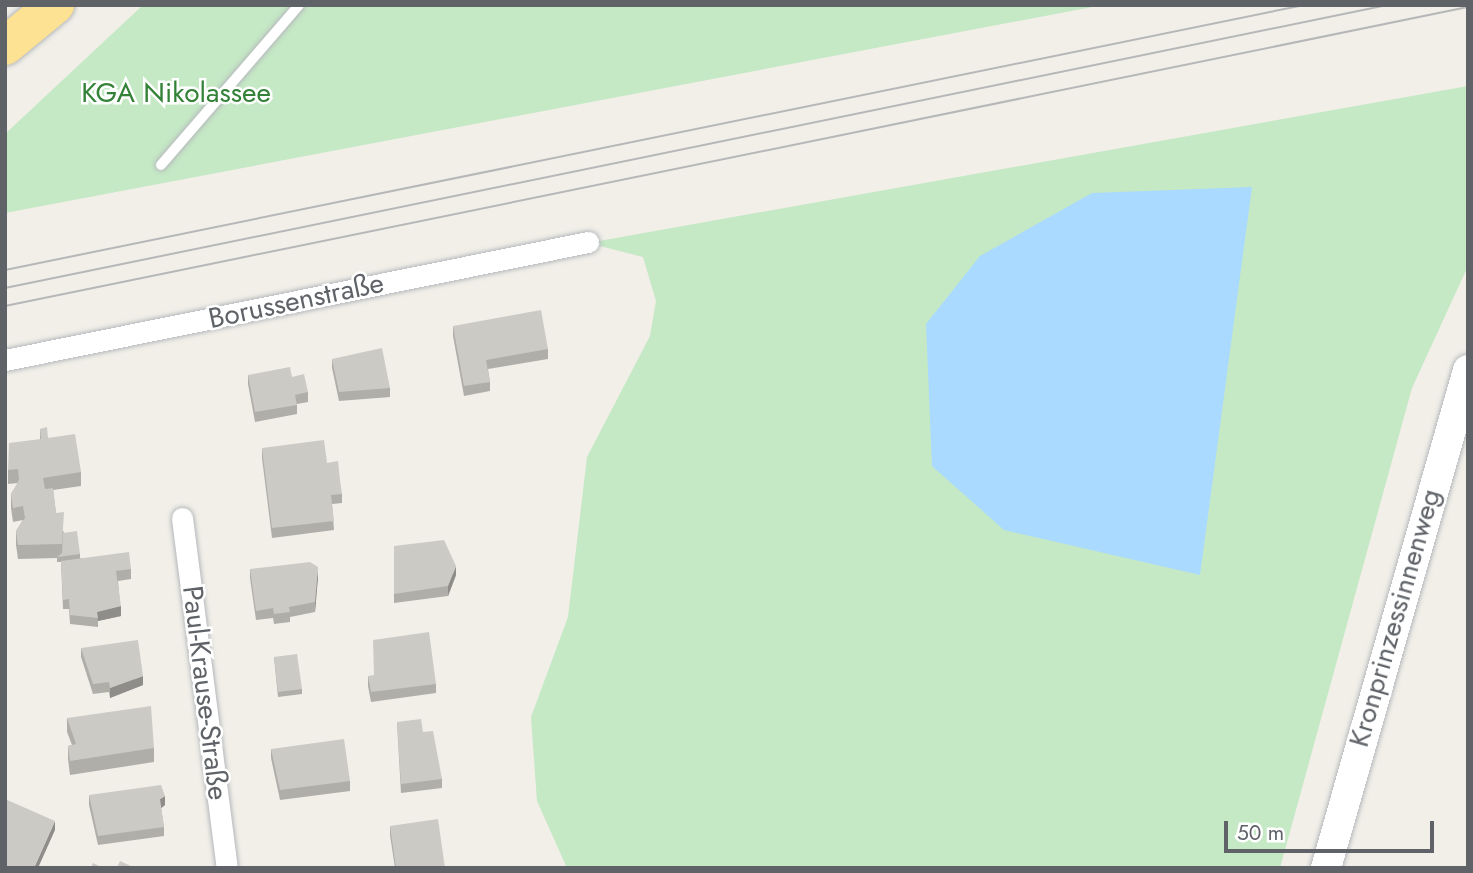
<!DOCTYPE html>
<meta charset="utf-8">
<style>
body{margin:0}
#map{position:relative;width:1473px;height:873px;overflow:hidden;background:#f1efe8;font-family:Jost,sans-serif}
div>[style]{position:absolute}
.green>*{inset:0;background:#c5e8c5}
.water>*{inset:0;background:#aadaff}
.roads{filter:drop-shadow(0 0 2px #b5b8bc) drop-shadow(0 0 2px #b5b8bc)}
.lane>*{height:10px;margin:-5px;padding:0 5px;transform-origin:5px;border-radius:5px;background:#fff}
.street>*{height:21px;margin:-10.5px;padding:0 10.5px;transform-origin:10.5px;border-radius:10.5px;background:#fff}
.secondary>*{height:30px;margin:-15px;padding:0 15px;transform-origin:15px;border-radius:15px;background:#fff}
.highway>*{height:38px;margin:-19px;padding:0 19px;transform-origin:19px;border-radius:19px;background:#fde293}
.tram>*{height:2px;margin:-1px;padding:0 1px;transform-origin:1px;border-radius:1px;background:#b6b7b8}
.wall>*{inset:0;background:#afaea9}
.shaded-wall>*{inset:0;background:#8f8d8a}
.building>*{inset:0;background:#cccac5}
span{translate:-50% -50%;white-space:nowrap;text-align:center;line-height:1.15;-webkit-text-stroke:5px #fff;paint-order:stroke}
.park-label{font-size:28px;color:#348238}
.street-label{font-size:28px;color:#5f6368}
.frame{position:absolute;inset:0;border:7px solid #5f6368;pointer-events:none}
.scale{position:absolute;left:1224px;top:821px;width:210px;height:32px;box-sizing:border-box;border:4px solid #5f6368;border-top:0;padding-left:9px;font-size:21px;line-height:24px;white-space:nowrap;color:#5f6368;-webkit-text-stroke:5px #fff;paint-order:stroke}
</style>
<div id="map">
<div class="green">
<div style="clip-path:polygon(143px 5px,1103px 5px,5px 213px,5px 134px)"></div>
<div style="clip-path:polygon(1468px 86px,1468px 266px,1412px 388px,1280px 868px,567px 868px,537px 801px,531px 717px,568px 617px,587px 457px,650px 336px,656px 301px,643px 257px,588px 243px)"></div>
</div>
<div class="water">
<div style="clip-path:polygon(1252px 187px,1200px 575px,1004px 530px,932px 466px,926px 324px,980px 256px,1092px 193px)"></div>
</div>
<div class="roads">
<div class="lane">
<div style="left:161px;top:165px;width:211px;rotate:-49.2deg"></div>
</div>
<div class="street">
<div style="left:5px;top:360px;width:595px;rotate:-11.44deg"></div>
<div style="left:182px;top:518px;width:353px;rotate:82.7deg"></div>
</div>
<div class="secondary">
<div style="left:1326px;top:868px;width:518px;rotate:-74.08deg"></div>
</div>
<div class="highway">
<div style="left:5px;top:46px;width:65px;rotate:-39.4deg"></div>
</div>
</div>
<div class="tram">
<div style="left:5px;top:270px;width:1326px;rotate:-11.53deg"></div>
<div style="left:5px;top:288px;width:1411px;rotate:-11.57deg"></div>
<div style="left:5px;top:306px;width:1493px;rotate:-11.55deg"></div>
</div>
<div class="wall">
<div style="clip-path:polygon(453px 326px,548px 349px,548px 359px,488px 369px,490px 382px,490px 391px,464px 396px,453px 336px)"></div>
<div style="clip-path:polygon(332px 359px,390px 388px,390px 397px,339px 401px,332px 368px)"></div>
<div style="clip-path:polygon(248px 375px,292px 377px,308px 392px,308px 402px,297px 404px,297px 414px,255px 422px,248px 384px)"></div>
<div style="clip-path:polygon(40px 429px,81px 472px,81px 486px,53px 490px,56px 513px,64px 533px,80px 554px,80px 558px,131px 569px,131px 579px,118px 581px,121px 616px,98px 621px,98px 627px,70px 624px,69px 609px,63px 609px,61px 562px,57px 562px,57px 558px,18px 559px,16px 545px,16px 531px,23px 520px,13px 522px,11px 508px,11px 494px,18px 483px,8px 484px,8px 470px,40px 439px)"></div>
<div style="clip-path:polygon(262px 448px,327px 463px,342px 494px,342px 503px,332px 504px,334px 530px,272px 538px,262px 458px)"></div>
<div style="clip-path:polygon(394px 546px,456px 575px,448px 596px,394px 603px)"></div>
<div style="clip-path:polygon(250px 569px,318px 577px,315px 612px,290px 617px,290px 622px,274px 624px,273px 618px,256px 620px,250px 578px)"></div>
<div style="clip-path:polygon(81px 648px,143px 685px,110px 698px,109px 692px,93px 694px,81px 657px)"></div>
<div style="clip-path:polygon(274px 657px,302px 689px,302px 694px,278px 697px)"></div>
<div style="clip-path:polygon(368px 676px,436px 684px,436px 693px,371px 702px,368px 686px)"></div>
<div style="clip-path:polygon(67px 718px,154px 748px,154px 762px,70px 775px,68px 759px,68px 746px,72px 745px,67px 732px)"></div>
<div style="clip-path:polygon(397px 722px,423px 732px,442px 779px,442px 788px,401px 793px)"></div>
<div style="clip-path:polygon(271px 749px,350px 781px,350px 791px,280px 800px,271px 758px)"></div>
<div style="clip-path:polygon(89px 795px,165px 805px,161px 808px,164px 827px,164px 836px,98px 845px,89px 805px)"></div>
<div style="clip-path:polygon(390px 826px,445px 868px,395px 868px,390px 835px)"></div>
</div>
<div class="shaded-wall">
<div style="clip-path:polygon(456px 566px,456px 575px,448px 596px,448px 586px)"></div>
<div style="clip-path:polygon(318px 567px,318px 577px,315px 612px,315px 602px)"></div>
<div style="clip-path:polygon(121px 606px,121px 616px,98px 621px,97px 612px)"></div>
<div style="clip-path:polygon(143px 676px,143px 685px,110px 698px,110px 688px)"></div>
<div style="clip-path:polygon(165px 796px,165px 805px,160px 809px,160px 799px)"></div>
<div style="clip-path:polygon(55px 821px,55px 830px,38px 868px,34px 868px)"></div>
</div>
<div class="building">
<div style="clip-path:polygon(541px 310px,548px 349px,486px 360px,490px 382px,464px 386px,453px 326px)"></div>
<div style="clip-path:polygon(382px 348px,390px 388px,339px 392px,332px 359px)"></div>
<div style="clip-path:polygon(290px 367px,292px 377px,304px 374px,308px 392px,295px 395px,297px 405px,255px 412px,248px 375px)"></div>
<div style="clip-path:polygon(47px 427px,48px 438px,75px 434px,81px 472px,43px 478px,45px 489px,53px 488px,56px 513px,64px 512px,62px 544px,18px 545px,16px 531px,25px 518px,23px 506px,13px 508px,11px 494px,19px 480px,18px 469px,8px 470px,9px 443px,41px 439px,40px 429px)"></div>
<div style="clip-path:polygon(324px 440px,327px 463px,338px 461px,340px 480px,342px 494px,331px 495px,334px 521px,272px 528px,262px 448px)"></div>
<div style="clip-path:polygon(77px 531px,80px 554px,57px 557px,62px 553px,63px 533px)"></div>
<div style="clip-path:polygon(444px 540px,456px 566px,448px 586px,394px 594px,394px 546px)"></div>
<div style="clip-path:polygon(129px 552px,131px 569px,116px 571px,121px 606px,97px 612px,98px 618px,70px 615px,69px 599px,63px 600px,61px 561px)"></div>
<div style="clip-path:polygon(310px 562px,318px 567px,315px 602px,289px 607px,290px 612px,274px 614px,273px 608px,256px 611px,250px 569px)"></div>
<div style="clip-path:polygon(429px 632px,436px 684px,371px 692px,368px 676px,374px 675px,373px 640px)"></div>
<div style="clip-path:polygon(138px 640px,143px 676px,110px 688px,109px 682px,93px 684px,81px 648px)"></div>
<div style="clip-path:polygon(297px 654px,302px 689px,278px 692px,274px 657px)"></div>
<div style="clip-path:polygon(151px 706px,154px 748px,70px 761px,68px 746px,76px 744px,67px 718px)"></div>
<div style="clip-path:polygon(421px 719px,423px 732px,433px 731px,442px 779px,401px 784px,397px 722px)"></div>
<div style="clip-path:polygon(344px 739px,350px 781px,280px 790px,271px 749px)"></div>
<div style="clip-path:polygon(161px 785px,165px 796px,160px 799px,164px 827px,98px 836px,89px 795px)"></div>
<div style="clip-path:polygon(5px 799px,55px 821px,34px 868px,5px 868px)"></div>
<div style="clip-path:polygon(438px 819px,445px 868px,396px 868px,390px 826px)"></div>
<div style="clip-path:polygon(120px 861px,135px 868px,117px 868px)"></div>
<div style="clip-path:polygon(93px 863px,103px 868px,91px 868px)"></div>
</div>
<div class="park-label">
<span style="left:176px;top:93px">KGA Nikolassee</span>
</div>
<div class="street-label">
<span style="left:296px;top:301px;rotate:-12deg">Borussenstraße</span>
<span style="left:1395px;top:618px;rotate:-74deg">Kronprinzessinnenweg</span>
<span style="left:205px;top:693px;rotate:83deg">Paul-Krause-Straße</span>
</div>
<div class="frame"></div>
<div class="scale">50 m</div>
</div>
